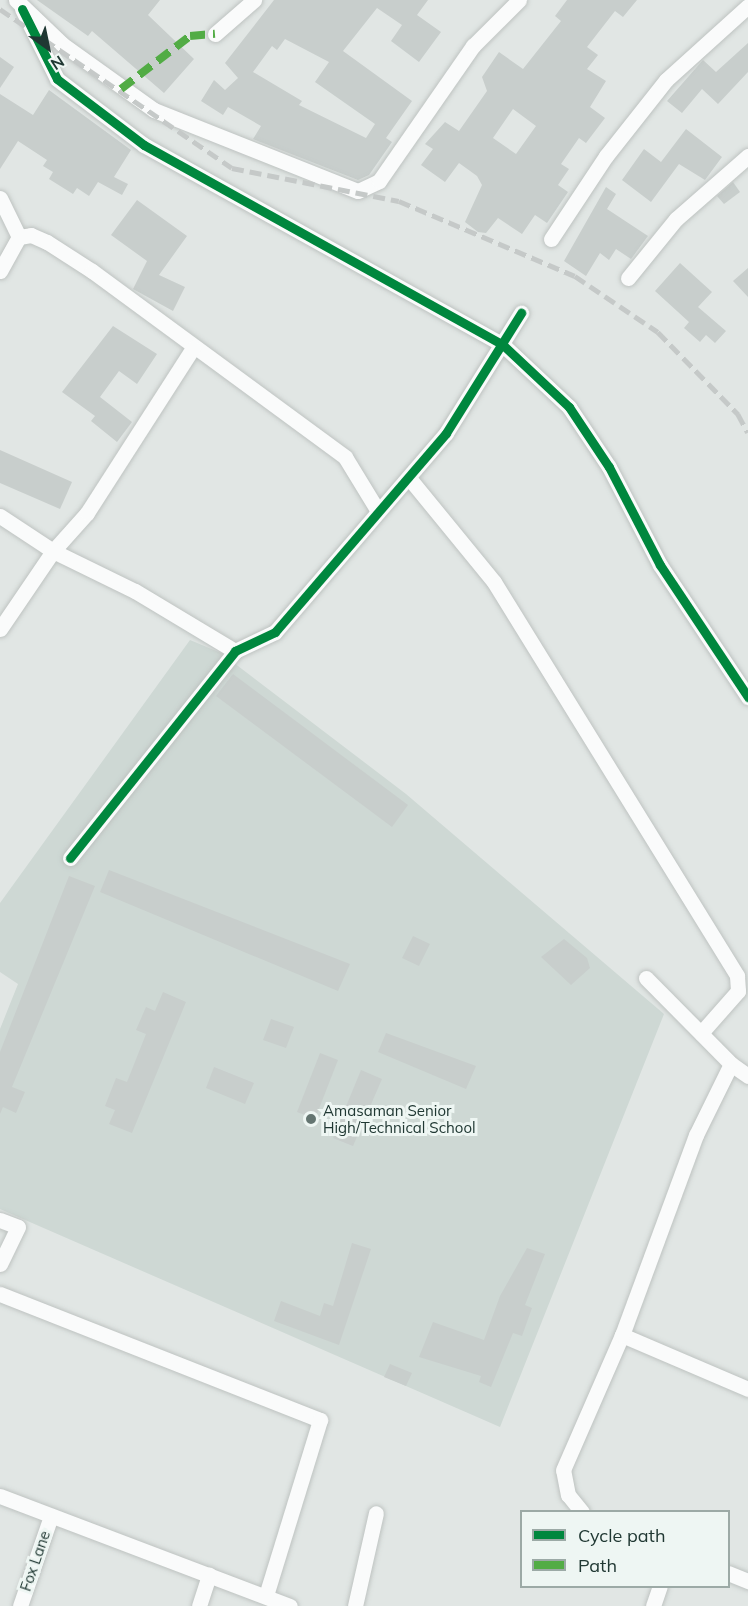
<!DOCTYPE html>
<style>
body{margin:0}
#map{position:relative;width:748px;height:1606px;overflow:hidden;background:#e1e6e4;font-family:Mulish,sans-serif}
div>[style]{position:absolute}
.built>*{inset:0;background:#ced8d4}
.building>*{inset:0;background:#c8cecc}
.roads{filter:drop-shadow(0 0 2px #bec3c1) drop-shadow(0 0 2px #bec3c1)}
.minor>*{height:15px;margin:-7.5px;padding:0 7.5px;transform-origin:7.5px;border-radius:7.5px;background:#fafbfb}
.rail>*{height:4.5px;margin-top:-2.25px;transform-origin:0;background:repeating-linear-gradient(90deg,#c5c9c8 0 12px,transparent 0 18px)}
.quiet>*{height:8px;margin-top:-4px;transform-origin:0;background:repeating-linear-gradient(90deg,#52ac45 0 15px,transparent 0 23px)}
.cycleway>*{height:9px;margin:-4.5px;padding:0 4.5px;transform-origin:4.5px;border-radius:4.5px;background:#00873e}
.dots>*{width:16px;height:16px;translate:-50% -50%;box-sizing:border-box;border:3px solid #eef6f3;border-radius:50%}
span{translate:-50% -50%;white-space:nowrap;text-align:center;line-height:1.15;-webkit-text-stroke:6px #eef6f3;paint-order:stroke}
.poi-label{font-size:15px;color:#203833}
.left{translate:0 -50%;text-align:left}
.street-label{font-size:15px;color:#203833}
.legend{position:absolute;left:520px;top:1510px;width:210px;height:78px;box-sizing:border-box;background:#eef6f3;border:2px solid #9caaa6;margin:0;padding:8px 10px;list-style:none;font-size:18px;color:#203833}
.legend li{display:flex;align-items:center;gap:12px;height:30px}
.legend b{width:30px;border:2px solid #9caaa6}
.north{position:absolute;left:18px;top:18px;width:60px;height:60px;-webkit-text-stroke:4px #eef6f3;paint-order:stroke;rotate:147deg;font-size:16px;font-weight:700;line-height:24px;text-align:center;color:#203833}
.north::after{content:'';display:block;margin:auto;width:21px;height:27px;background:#203833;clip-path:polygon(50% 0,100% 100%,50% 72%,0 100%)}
</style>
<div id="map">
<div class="built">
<div style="clip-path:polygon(190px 640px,221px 653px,406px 794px,664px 1014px,500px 1427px,0 1209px,0 1029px,18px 984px,0 972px,0 903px)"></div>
</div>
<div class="building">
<div style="clip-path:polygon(37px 0,160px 0,148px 15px,194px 59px,164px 93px,92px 31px,88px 36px)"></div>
<div style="clip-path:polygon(evenodd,274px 0,428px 0,417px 15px,441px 32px,419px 62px,391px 41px,402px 25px,377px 8px,343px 51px,412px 101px,386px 138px,392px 142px,369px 175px,358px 180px,253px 139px,261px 126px,228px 107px,223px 115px,201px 101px,214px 80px,225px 90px,238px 78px,225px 63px,274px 0,285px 39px,329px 62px,315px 82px,375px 124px,366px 138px,299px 105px,302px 101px,253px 72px,272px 46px,277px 50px,285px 39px)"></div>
<div style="clip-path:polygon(evenodd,567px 0,637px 0,623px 17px,615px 11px,587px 47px,598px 55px,587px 69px,606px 81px,590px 107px,605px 118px,586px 143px,579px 138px,561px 164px,569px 169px,558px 185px,568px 192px,547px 223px,535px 215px,522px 234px,498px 218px,486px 233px,478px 232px,465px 222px,482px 185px,477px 176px,459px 163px,445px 182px,421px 165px,433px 149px,425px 144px,445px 122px,459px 131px,487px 91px,482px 77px,499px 52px,523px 69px,561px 21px,555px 16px,567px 0,513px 109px,536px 126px,516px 154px,493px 138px,513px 109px)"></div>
<div style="clip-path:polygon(748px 43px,748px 72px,718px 104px,702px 89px,682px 113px,667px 101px,703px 60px,716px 72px)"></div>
<div style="clip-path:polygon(0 57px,14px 67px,0 88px)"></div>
<div style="clip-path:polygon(49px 90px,131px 150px,114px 177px,128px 184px,122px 195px,98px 182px,89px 196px,77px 188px,73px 194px,49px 179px,53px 172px,43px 166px,47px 160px,18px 141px,0 169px,0 94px,33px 115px)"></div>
<div style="clip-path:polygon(686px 129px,722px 157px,705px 180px,679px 164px,651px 202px,622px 180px,644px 149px,661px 162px)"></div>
<div style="clip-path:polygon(733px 182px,740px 192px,724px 204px,717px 196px)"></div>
<div style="clip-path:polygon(606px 187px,616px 194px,607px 209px,648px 236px,631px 259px,616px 249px,609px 260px,600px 253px,586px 276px,564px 261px)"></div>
<div style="clip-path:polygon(137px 200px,187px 236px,159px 275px,185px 287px,173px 311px,133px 289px,147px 261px,111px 235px)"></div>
<div style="clip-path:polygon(680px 263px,712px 292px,698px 307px,726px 331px,715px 343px,706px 335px,700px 342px,684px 328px,689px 322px,655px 291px)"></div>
<div style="clip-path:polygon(748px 268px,748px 297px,733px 281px)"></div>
<div style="clip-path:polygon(113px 326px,157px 354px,137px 384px,119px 371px,100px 397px,132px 422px,117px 442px,91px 421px,95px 416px,62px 392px)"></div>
<div style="clip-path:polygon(0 450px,72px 482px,60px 509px,0 483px)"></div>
<div style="clip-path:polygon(233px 674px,408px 805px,392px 827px,216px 696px)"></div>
<div style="clip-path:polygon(109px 870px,350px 964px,338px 991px,100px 892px)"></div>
<div style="clip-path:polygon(69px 876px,95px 886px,12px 1087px,25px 1092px,16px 1113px,3px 1107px,0 1114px,0 1052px)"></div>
<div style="clip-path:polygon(413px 936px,430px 944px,419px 966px,402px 958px)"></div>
<div style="clip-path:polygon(564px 939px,587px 958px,590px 968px,571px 985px,541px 957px)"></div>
<div style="clip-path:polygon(163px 992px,186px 1002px,132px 1133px,109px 1124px,115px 1110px,105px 1106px,116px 1078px,127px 1082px,146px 1034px,136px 1030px,146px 1007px,155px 1011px)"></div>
<div style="clip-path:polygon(271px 1019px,294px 1027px,286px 1048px,263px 1040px)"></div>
<div style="clip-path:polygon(386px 1033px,476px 1066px,466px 1089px,378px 1052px)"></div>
<div style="clip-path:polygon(320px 1053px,338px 1060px,315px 1119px,297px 1112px)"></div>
<div style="clip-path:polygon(214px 1067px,254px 1083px,245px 1104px,206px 1088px)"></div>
<div style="clip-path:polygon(361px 1070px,382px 1079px,353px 1146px,333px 1138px)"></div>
<div style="clip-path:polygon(352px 1243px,371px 1249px,339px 1345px,274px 1321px,281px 1301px,320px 1316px,324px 1303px,333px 1306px)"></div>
<div style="clip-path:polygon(527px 1248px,545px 1254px,525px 1305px,532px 1308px,522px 1336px,513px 1333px,491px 1387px,479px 1382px,481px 1376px,419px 1357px,433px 1322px,484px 1340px,500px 1296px)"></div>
<div style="clip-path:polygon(390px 1364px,412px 1373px,406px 1386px,384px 1377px)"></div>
</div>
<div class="roads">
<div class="minor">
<div style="left:16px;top:0;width:64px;rotate:43.7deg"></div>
<div style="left:62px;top:44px;width:113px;rotate:35.7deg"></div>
<div style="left:154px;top:110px;width:219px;rotate:21.7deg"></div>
<div style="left:358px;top:191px;width:23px;rotate:-25deg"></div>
<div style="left:379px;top:181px;width:165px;rotate:-55.2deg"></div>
<div style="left:473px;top:46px;width:65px;rotate:-45deg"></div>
<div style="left:22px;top:9px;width:78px;rotate:63.4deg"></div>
<div style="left:57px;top:79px;width:109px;rotate:37.2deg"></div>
<div style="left:144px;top:145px;width:411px;rotate:29.1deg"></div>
<div style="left:503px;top:345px;width:91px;rotate:43.2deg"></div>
<div style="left:569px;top:407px;width:72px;rotate:56.3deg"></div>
<div style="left:609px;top:467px;width:110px;rotate:62.5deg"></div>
<div style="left:660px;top:565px;width:159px;rotate:56.3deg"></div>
<div style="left:215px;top:34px;width:52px;rotate:-41.1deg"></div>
<div style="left:0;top:198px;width:43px;rotate:64deg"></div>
<div style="left:19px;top:237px;width:12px;rotate:-9deg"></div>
<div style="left:31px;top:235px;width:17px;rotate:24deg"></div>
<div style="left:47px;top:242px;width:54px;rotate:32.8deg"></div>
<div style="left:92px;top:271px;width:314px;rotate:36.3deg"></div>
<div style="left:345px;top:457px;width:63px;rotate:58.6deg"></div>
<div style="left:551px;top:239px;width:100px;rotate:-56.5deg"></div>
<div style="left:606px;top:156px;width:97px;rotate:-51.7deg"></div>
<div style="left:666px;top:80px;width:110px;rotate:-42.1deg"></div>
<div style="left:0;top:271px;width:39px;rotate:-61deg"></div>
<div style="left:628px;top:278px;width:76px;rotate:-50.9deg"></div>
<div style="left:676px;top:219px;width:96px;rotate:-41.2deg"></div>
<div style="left:409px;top:478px;width:134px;rotate:50.7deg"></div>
<div style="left:494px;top:582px;width:463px;rotate:58.3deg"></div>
<div style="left:737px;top:976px;width:15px;rotate:86deg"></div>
<div style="left:738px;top:991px;width:56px;rotate:131.4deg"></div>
<div style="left:0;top:516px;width:64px;rotate:33.4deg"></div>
<div style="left:53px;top:551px;width:91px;rotate:26deg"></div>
<div style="left:135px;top:591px;width:117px;rotate:31deg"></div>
<div style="left:0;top:629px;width:94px;rotate:-55.8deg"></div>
<div style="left:53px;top:551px;width:51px;rotate:-48.2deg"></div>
<div style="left:87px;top:513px;width:196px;rotate:-57.3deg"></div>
<div style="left:70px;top:858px;width:265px;rotate:-51.4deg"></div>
<div style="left:235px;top:651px;width:44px;rotate:-25.4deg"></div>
<div style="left:275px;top:632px;width:262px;rotate:-49.3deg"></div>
<div style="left:446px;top:433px;width:142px;rotate:-58deg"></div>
<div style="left:646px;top:978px;width:121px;rotate:45.3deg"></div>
<div style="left:0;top:1220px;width:19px;rotate:21deg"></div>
<div style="left:18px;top:1227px;width:41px;rotate:115.9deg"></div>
<div style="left:0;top:1294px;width:344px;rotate:21.5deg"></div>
<div style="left:320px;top:1420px;width:184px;rotate:107.1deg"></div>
<div style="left:622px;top:1335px;width:137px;rotate:23.2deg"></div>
<div style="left:0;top:1496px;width:310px;rotate:20.8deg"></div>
<div style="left:582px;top:1512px;width:22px;rotate:-129deg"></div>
<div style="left:568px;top:1495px;width:25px;rotate:-101deg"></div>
<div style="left:563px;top:1470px;width:147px;rotate:-66.4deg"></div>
<div style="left:622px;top:1335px;width:213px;rotate:-69.7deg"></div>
<div style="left:696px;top:1135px;width:79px;rotate:-63.8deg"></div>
<div style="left:731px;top:1064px;width:21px;rotate:35deg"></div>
<div style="left:728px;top:1573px;width:22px;rotate:22deg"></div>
<div style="left:20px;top:1606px;width:95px;rotate:-71deg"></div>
<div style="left:199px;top:1606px;width:33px;rotate:-72deg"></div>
<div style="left:355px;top:1606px;width:95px;rotate:-77.3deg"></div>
<div style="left:653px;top:1606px;width:21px;rotate:-71deg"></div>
</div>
</div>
<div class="rail">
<div style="left:0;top:9px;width:281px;rotate:34.4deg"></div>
<div style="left:232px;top:168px;width:170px;rotate:11.2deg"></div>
<div style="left:399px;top:201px;width:191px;rotate:23.1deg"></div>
<div style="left:575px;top:276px;width:100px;rotate:34deg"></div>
<div style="left:658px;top:332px;width:115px;rotate:45.7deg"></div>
<div style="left:738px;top:414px;width:21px;rotate:62deg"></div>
</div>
<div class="quiet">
<div style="left:121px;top:89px;width:87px;rotate:-37.5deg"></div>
<div style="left:190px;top:36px;width:25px;rotate:-5deg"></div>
</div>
<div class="cycleway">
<div style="left:22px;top:9px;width:78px;rotate:63.4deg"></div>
<div style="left:57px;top:79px;width:109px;rotate:37.2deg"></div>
<div style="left:144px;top:145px;width:411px;rotate:29.1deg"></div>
<div style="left:503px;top:345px;width:91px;rotate:43.2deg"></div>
<div style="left:569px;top:407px;width:72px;rotate:56.3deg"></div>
<div style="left:609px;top:467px;width:110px;rotate:62.5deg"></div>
<div style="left:660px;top:565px;width:159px;rotate:56.3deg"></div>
<div style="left:70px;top:858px;width:265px;rotate:-51.4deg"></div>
<div style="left:235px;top:651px;width:44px;rotate:-25.4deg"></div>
<div style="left:275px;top:632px;width:262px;rotate:-49.3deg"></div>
<div style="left:446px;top:433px;width:142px;rotate:-58deg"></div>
</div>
<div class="dots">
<div style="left:311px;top:1119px;background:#647571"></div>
</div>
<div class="poi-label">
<span class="left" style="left:323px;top:1119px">Amasaman Senior<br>High/Technical School</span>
</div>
<div class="street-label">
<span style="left:35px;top:1561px;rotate:-71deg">Fox Lane</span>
</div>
<ul class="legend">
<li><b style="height:8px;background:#00873e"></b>Cycle path</li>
<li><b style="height:8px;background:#52ac45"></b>Path</li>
</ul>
<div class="north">N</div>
</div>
